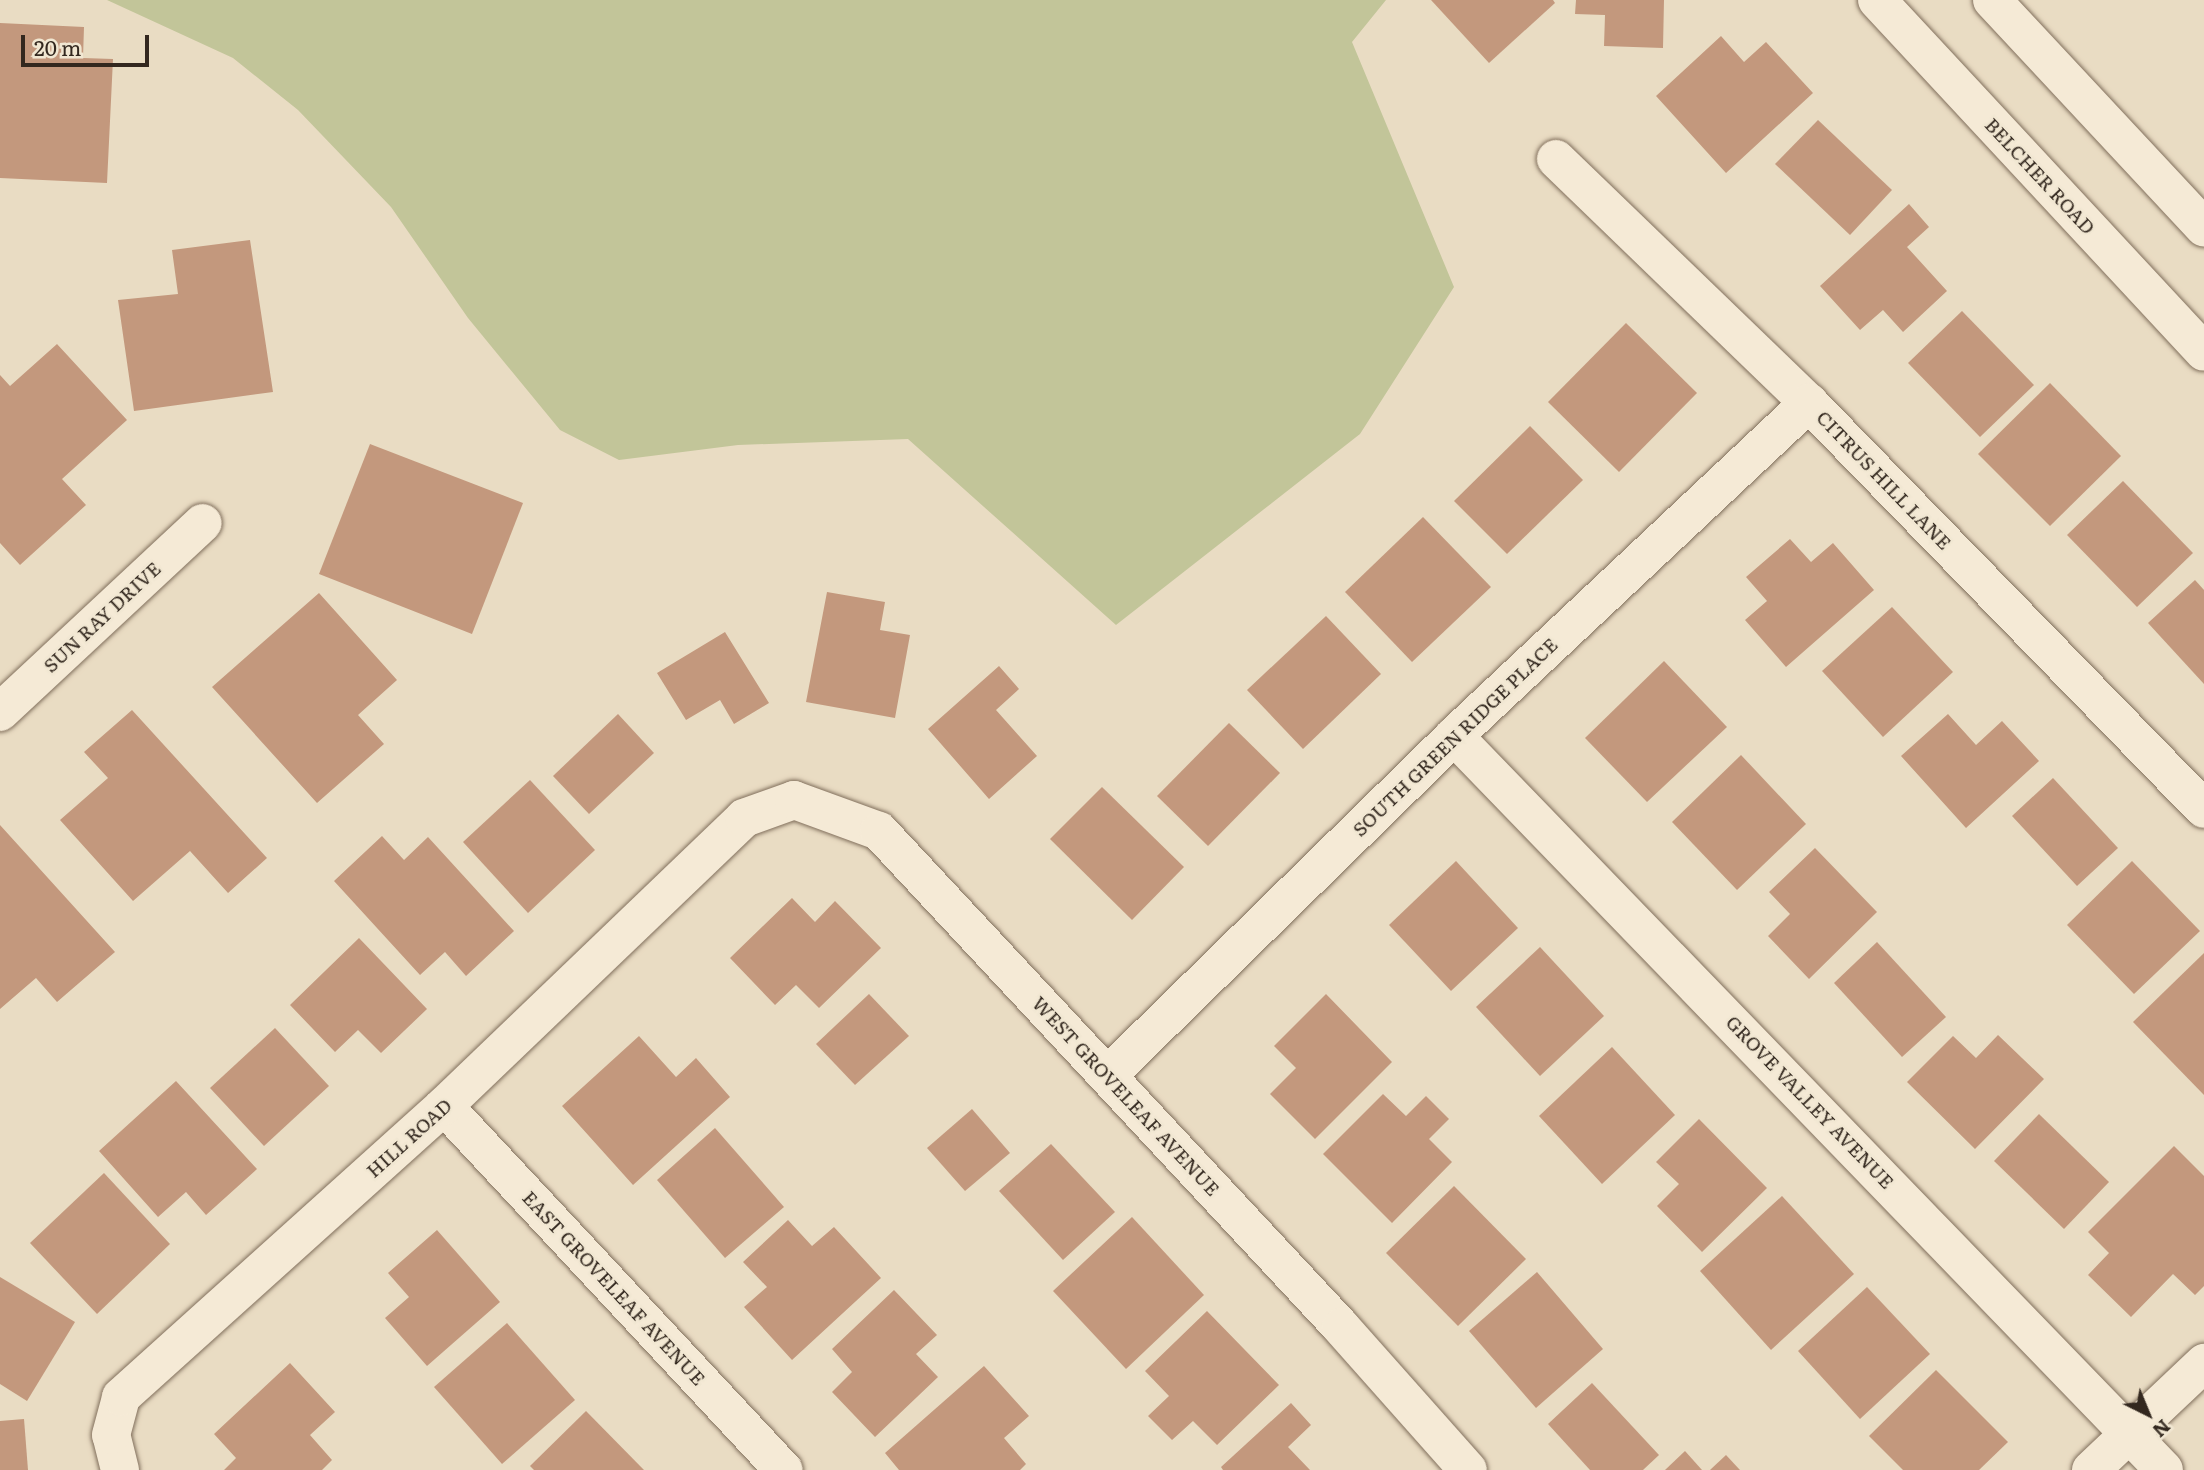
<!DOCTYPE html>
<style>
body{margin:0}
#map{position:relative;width:2204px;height:1470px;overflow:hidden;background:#e9dcc3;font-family:Literata,serif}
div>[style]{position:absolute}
.green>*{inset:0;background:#c2c599}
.building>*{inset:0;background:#c3987d}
.roads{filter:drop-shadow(0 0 2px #816f5c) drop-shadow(0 0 2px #816f5c)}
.street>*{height:38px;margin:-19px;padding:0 19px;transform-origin:19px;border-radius:19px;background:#f5ead6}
.secondary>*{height:38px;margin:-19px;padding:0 19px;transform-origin:19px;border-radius:19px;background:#f5ead6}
span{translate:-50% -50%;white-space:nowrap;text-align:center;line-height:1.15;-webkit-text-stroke:5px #f1e7d2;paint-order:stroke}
.street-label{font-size:19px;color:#33281f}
.north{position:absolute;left:2113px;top:1379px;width:70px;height:70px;-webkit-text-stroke:5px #f1e7d2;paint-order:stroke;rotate:137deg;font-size:19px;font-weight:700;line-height:28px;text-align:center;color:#33281f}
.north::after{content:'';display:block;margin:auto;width:24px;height:32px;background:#33281f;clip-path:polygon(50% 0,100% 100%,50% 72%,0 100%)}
.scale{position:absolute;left:21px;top:35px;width:128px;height:32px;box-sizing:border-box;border:4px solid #33281f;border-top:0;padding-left:9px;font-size:21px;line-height:24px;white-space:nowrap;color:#33281f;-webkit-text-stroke:5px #f1e7d2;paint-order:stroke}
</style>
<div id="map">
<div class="green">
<div style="clip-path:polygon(107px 0,1386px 0,1352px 42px,1454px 287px,1360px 434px,1116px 625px,908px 439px,738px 445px,619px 460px,560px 430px,468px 318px,391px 207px,298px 110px,233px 58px)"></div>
</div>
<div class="building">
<div style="clip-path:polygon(1431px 0,1553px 0,1555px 3px,1489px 63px)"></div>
<div style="clip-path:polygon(1576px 0,1664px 0,1663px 48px,1604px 46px,1605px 15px,1575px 14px)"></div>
<div style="clip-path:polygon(0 23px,84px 27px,83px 58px,113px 59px,107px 183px,0 178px)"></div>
<div style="clip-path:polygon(1721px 36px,1744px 62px,1766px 42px,1813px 93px,1726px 173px,1656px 96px)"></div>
<div style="clip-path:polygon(1818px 120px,1892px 190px,1850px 235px,1775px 164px)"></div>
<div style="clip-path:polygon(1909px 204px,1929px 227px,1907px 247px,1947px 291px,1903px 332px,1883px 310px,1860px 330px,1820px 286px)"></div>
<div style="clip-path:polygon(250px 240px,273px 392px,134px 411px,118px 300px,178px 294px,172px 250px)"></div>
<div style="clip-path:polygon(1962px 311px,2034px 385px,1980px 437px,1908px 363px)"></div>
<div style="clip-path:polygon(1626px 323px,1697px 393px,1619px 472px,1548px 402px)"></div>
<div style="clip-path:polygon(57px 344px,127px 420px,62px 479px,86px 505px,20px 565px,0 543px,0 375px,10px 386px)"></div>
<div style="clip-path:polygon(2050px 383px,2121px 456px,2050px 526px,1978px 454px)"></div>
<div style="clip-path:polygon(1530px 426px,1583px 480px,1507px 554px,1454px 501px)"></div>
<div style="clip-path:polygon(370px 444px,523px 503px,472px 634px,319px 574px)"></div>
<div style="clip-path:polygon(2123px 481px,2193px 553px,2137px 607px,2067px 535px)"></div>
<div style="clip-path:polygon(1423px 517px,1491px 587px,1412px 662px,1345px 592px)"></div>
<div style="clip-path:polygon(1790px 539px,1811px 562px,1833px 543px,1874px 590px,1786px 667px,1745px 620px,1767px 601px,1746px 577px)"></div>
<div style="clip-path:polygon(2195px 580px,2204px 590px,2204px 684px,2148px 623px)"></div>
<div style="clip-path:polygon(827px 592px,885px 602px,880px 630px,910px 635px,895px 718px,806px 702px)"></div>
<div style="clip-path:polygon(319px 593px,397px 680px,358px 715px,384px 744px,317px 803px,212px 687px)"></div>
<div style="clip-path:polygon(1892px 607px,1953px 672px,1883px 737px,1822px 671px)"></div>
<div style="clip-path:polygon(1326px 616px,1381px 674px,1303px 749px,1247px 690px)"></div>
<div style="clip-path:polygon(725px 632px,769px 703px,734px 724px,720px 700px,686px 720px,657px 673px)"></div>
<div style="clip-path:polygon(1664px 661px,1727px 727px,1647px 802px,1585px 738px)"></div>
<div style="clip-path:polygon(999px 666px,1019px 689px,996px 710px,1037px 756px,989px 799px,928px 729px)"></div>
<div style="clip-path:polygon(132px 710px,267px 858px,228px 893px,190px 851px,133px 901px,60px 820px,108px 778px,84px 752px)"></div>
<div style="clip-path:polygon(618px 714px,654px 753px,589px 814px,553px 776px)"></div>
<div style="clip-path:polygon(1948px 714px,1976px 745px,2002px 721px,2039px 761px,1966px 828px,1901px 756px)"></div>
<div style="clip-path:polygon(1229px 723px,1280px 773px,1208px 846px,1157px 796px)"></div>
<div style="clip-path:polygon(1741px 755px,1806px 824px,1737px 890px,1672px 822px)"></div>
<div style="clip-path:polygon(2053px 778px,2118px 848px,2077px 886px,2012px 816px)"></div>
<div style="clip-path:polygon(530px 780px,595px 850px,528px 913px,463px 842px)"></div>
<div style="clip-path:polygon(1102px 787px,1184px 867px,1132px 920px,1050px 839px)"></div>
<div style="clip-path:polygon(0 825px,115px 952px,57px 1002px,36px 978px,0 1009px)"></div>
<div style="clip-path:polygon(382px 836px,404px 860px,428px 837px,514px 931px,466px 976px,445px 952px,420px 975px,334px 881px)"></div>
<div style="clip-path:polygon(1815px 848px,1877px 912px,1809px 979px,1768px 936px,1790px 914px,1769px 892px)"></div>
<div style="clip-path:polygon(1456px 861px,1518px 928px,1451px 991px,1389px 925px)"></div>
<div style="clip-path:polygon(2132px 861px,2200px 931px,2134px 994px,2067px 925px)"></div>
<div style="clip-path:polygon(792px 898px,815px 922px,835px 901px,881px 948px,819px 1008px,796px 985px,775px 1005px,730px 958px)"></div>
<div style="clip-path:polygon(359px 938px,427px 1009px,381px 1053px,358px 1030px,335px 1052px,290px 1005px)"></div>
<div style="clip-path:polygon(1877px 942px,1946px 1017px,1902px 1057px,1834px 983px)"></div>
<div style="clip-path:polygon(1540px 947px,1604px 1016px,1540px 1076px,1476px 1007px)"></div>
<div style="clip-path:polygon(2204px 953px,2204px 1095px,2133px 1022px)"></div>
<div style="clip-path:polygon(869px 994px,909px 1036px,855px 1085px,816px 1044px)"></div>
<div style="clip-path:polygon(1326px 994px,1392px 1062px,1315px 1139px,1270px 1094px,1296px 1068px,1274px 1046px)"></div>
<div style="clip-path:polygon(275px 1028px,329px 1086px,264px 1146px,210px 1088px)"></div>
<div style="clip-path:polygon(1998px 1035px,2044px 1079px,1975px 1149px,1907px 1082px,1953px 1036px,1976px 1058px)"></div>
<div style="clip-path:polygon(639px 1036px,676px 1077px,696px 1058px,730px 1097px,633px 1185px,562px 1106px)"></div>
<div style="clip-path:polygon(1612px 1047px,1675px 1115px,1602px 1184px,1539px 1116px)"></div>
<div style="clip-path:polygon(176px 1081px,257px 1169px,206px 1215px,186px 1192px,158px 1217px,99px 1151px)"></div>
<div style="clip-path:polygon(1383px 1094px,1406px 1116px,1426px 1096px,1449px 1119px,1429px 1139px,1452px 1162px,1392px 1223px,1323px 1154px)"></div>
<div style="clip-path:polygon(972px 1109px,1010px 1153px,965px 1191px,927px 1148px)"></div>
<div style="clip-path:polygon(2039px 1114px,2109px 1182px,2064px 1229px,1994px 1161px)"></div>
<div style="clip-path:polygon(1699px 1119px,1767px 1188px,1702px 1252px,1657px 1206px,1679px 1184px,1656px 1162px)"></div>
<div style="clip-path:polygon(715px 1128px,784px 1207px,725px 1258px,657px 1180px)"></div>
<div style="clip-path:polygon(1051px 1144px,1115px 1212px,1063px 1260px,999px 1191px)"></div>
<div style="clip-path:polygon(2174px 1146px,2204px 1176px,2204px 1286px,2195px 1295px,2173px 1274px,2131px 1317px,2088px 1275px,2109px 1253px,2088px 1232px)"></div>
<div style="clip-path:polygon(104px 1173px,170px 1244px,97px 1314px,30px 1243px)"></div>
<div style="clip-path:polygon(1454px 1186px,1526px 1259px,1458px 1326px,1386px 1253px)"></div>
<div style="clip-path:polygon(1782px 1196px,1854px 1274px,1771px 1350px,1700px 1271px)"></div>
<div style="clip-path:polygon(1132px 1217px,1204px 1295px,1126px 1369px,1053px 1291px)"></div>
<div style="clip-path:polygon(788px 1220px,812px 1246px,834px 1227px,881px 1278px,792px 1360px,744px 1307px,767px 1287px,743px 1262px)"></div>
<div style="clip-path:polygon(437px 1230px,500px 1302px,427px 1366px,385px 1318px,409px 1297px,388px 1273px)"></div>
<div style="clip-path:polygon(1537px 1272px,1603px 1349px,1536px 1408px,1469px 1331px)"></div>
<div style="clip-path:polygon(0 1277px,75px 1322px,27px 1401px,0 1384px)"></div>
<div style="clip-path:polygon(1867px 1287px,1930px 1354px,1860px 1419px,1798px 1351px)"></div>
<div style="clip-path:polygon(894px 1290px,937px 1335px,916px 1354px,938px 1377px,875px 1437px,832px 1392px,852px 1372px,832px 1349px)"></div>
<div style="clip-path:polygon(1207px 1311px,1279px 1385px,1217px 1445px,1193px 1421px,1172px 1440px,1148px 1416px,1169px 1396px,1145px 1371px)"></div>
<div style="clip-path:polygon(507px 1323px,575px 1400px,502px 1464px,434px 1387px)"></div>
<div style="clip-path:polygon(290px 1363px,335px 1412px,310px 1435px,332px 1460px,322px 1470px,224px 1470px,236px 1458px,214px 1434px)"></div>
<div style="clip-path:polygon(984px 1366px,1029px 1416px,1004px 1438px,1026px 1464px,1020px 1470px,899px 1470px,885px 1453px)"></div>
<div style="clip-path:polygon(1936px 1370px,2008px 1442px,1979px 1470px,1903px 1470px,1869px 1436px)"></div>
<div style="clip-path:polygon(1592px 1383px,1659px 1455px,1643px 1470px,1590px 1470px,1548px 1424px)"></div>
<div style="clip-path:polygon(1291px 1403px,1311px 1425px,1288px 1447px,1310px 1470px,1223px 1470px,1221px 1467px)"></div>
<div style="clip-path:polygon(586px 1411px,644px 1470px,534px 1470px,530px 1466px)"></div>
<div style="clip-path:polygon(24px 1419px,28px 1470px,0 1470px,0 1421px)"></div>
<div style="clip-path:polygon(1685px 1451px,1702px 1470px,1665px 1470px)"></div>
<div style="clip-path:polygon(1726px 1455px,1740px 1470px,1710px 1470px)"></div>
</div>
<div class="roads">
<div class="street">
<div style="left:1556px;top:159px;width:351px;rotate:44deg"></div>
<div style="left:1809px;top:403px;width:566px;rotate:45.79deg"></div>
<div style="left:0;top:712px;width:277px;rotate:-43deg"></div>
<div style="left:1454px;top:736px;width:1021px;rotate:45.95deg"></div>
<div style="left:1107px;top:1076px;width:486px;rotate:-44.4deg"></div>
<div style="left:1454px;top:736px;width:487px;rotate:-43.2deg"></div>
<div style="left:444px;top:1106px;width:498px;rotate:47deg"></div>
<div style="left:120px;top:1470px;width:36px;rotate:-104deg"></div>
<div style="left:111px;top:1435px;width:39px;rotate:-75deg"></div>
<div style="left:121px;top:1397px;width:435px;rotate:-42deg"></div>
<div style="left:444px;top:1106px;width:416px;rotate:-43.8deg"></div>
<div style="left:744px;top:818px;width:53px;rotate:-19.8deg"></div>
<div style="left:794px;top:800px;width:90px;rotate:20deg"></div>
<div style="left:879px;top:831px;width:678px;rotate:47.03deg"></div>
<div style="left:1341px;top:1327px;width:191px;rotate:48.4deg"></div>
<div style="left:2091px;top:1470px;width:156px;rotate:-43.4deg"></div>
</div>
<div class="secondary">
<div style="left:1877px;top:0;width:480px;rotate:47.1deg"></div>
<div style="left:1992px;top:0;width:311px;rotate:47deg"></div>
</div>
</div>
<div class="street-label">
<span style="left:2040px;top:176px;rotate:47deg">BELCHER ROAD</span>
<span style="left:1884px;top:480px;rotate:46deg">CITRUS HILL LANE</span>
<span style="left:102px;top:617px;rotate:-43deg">SUN RAY DRIVE</span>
<span style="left:1455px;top:737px;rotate:-44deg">SOUTH GREEN RIDGE PLACE</span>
<span style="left:1126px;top:1096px;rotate:47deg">WEST GROVELEAF AVENUE</span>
<span style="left:1810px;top:1102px;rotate:46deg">GROVE VALLEY AVENUE</span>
<span style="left:409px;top:1138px;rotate:-42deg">HILL ROAD</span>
<span style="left:614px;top:1288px;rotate:47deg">EAST GROVELEAF AVENUE</span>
</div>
<div class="north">N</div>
<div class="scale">20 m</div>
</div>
